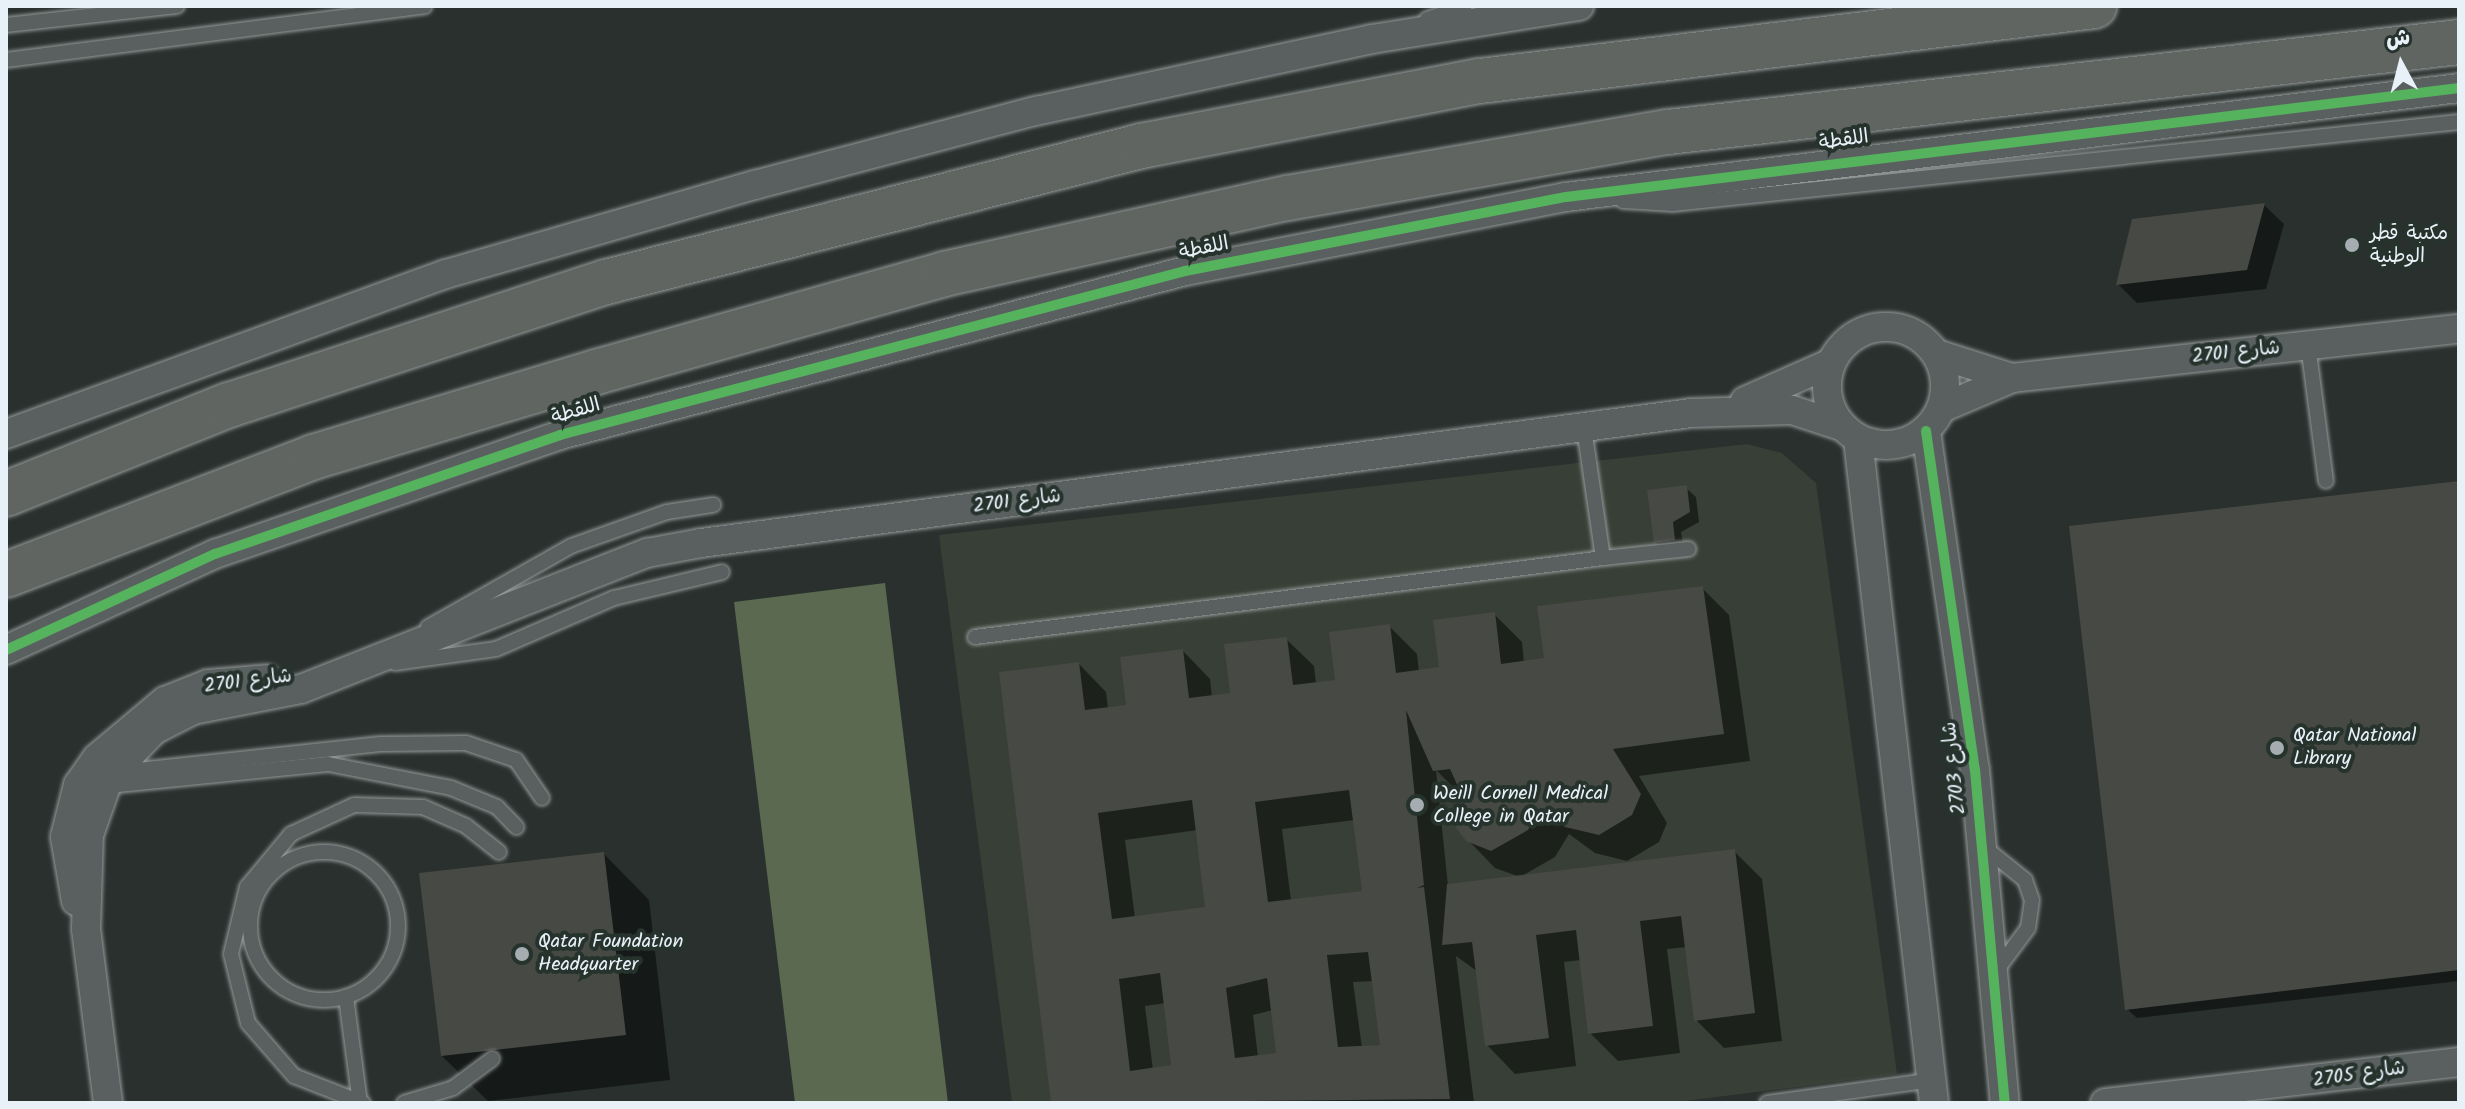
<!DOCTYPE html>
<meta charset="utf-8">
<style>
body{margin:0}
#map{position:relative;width:2465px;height:1109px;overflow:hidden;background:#29302d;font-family:Kalam,"Playpen Sans Arabic",sans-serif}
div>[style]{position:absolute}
.built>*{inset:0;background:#383f36}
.green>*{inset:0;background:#5a6950}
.shadow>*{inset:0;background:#0007}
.building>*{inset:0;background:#474944}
.roads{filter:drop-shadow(0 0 2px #959a9a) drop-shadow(0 0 2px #959a9a)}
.service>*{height:14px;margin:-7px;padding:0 7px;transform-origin:7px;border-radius:7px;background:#5a6060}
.service>.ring{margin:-7px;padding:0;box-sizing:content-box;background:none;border:14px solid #5a6060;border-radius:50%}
.minor>*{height:28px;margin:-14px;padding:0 14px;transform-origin:14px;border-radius:14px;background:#5a6060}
.minor>.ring{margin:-14px;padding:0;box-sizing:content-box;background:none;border:28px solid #5a6060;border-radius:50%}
.primary>*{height:44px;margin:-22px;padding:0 22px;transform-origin:22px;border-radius:22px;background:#616562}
.cycleway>*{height:10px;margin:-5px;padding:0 5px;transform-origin:5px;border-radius:5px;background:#56b35d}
.dots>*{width:22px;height:22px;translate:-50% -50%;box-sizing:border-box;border:4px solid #26332d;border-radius:50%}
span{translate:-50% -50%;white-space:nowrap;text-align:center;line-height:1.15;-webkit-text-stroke:8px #26332d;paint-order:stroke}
.street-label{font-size:20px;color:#e8f1f8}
.poi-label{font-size:20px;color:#e8f1f8}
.left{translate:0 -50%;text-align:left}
.frame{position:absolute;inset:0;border:8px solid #e8f1f8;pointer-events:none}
.north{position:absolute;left:2361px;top:24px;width:80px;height:80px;-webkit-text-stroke:6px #26332d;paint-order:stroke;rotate:353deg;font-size:22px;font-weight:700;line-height:32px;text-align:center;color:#e8f1f8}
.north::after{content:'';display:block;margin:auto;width:28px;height:36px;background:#e8f1f8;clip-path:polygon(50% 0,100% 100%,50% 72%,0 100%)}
</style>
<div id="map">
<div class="built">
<div style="clip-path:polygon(1747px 444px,1782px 453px,1816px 483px,1897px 1074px,1669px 1103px,1012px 1103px,939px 535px)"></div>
</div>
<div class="green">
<div style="clip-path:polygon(885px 583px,948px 1103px,795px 1103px,734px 602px)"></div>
</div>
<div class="shadow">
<div style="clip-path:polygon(2264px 205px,2284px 224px,2266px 289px,2137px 303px,2118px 284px)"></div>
<div style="clip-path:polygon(2459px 483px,2459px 981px,2137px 1018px,2127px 1009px)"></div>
<div style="clip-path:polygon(1686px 488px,1696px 497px,1699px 522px,1681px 532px,1684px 549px,1665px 551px,1655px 542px)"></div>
<div style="clip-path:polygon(evenodd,1702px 588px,1729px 615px,1750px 761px,1639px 776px,1667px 823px,1659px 842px,1627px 861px,1595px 853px,1569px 834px,1555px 857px,1520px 877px,1495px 868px,1467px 839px,1461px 795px,1436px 770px,1448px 886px,1734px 851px,1762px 879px,1782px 1041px,1724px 1048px,1696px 1020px,1687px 947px,1667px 949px,1680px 1053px,1618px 1061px,1590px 1033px,1581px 960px,1564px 962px,1576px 1066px,1515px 1074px,1487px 1045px,1478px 972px,1456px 956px,1474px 1103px,1053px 1103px,1001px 674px,1079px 664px,1106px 692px,1108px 709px,1128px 707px,1183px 651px,1210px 679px,1212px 697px,1232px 694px,1286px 639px,1314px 666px,1316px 684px,1337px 681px,1389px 626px,1417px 654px,1419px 672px,1442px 669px,1494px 614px,1522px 642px,1524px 663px,1546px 660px,1702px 588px,1355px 820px,1364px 892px,1291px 901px,1282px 829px,1355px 820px,1702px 588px,1198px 830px,1207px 909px,1135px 918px,1125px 840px,1198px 830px,1702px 588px,1374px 981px,1382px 1047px,1362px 1048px,1353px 982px,1374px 981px,1702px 588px,1166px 1003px,1173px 1067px,1153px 1070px,1145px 1006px,1166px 1003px,1702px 588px,1273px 1010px,1278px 1055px,1258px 1057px,1253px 1015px,1273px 1010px)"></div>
<div style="clip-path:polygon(604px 854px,649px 900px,670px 1080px,488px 1101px,442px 1056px)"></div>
</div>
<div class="building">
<div style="clip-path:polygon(2265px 203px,2247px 270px,2116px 285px,2132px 219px)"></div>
<div style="clip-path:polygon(2459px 481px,2459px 970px,2125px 1010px,2069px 526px)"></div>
<div style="clip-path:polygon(1687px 485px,1690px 512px,1673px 522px,1675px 540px,1654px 543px,1647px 490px)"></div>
<div style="clip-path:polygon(evenodd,1703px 586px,1724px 734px,1613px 749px,1641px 794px,1632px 815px,1599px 835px,1565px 827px,1541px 808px,1528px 830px,1491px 851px,1466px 841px,1452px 822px,1460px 791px,1450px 769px,1433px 771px,1406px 710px,1424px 885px,1417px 888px,1424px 887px,1450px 1099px,1051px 1103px,999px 672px,1079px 662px,1085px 710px,1126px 705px,1120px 657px,1183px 649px,1189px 698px,1230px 693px,1224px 644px,1287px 637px,1293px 685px,1335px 680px,1329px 632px,1390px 624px,1396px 673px,1439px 667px,1433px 620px,1495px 612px,1501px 664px,1544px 658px,1537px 606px,1703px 586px,1349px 790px,1362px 891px,1268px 902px,1255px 802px,1349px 790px,1703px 586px,1192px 800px,1205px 907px,1112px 919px,1098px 813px,1192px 800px,1703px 586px,1368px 952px,1380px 1045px,1338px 1047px,1327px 955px,1368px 952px,1703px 586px,1160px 973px,1171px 1065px,1130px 1071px,1119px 979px,1160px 973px,1703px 586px,1267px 978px,1276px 1053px,1235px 1058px,1226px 988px,1267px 978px)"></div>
<div style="clip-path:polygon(1735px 849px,1755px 1013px,1694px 1021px,1681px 916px,1640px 921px,1653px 1026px,1588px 1034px,1576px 930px,1536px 935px,1549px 1038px,1485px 1046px,1472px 942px,1442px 945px,1447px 884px)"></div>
<div style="clip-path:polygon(604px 852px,626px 1035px,441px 1056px,419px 873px)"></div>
</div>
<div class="roads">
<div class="service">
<div style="left:1427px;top:19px;width:40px;rotate:-18.9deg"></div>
<div style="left:6px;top:25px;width:172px;rotate:-6.3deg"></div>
<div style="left:6px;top:60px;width:422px;rotate:-7.3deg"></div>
<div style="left:1623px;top:201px;width:50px;rotate:3.4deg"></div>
<div style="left:1673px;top:204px;width:790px;rotate:-5.96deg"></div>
<div style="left:2308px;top:345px;width:137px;rotate:82.5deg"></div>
<div style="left:1603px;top:558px;width:86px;rotate:-6deg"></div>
<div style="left:428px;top:627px;width:164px;rotate:-29.5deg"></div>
<div style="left:571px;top:546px;width:102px;rotate:-19.5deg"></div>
<div style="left:667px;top:512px;width:47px;rotate:-8.7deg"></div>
<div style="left:975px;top:637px;width:633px;rotate:-7.17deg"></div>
<div style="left:1603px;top:558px;width:131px;rotate:-98.3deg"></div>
<div style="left:395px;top:663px;width:102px;rotate:-7.9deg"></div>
<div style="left:496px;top:649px;width:129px;rotate:-23.4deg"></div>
<div style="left:614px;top:598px;width:111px;rotate:-13.5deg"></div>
<div style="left:119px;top:772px;width:263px;rotate:-6.1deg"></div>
<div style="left:381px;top:744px;width:85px;rotate:-0.7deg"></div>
<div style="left:466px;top:743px;width:53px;rotate:18.8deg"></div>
<div style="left:516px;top:760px;width:46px;rotate:55.6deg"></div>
<div style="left:108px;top:786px;width:221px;rotate:-5.7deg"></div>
<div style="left:328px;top:764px;width:125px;rotate:11deg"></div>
<div style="left:451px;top:788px;width:50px;rotate:22.4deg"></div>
<div style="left:497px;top:807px;width:28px;rotate:46deg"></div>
<div style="left:1984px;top:847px;width:53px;rotate:38.8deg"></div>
<div style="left:2025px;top:880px;width:21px;rotate:71deg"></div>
<div style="left:2032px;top:900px;width:28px;rotate:98deg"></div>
<div style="left:2028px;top:928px;width:54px;rotate:126.7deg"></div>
<div class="ring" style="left:250px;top:852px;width:134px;height:134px"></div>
<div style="left:346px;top:997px;width:107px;rotate:82.5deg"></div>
<div style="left:363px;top:1103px;width:74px;rotate:-158.6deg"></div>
<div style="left:294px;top:1076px;width:70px;rotate:-131deg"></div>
<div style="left:248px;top:1023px;width:71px;rotate:-103.8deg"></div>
<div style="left:231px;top:954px;width:69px;rotate:-76.6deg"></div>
<div style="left:247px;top:887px;width:69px;rotate:-50.3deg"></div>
<div style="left:291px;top:834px;width:69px;rotate:-24.7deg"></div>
<div style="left:354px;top:805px;width:69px;rotate:1.7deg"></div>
<div style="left:423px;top:807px;width:47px;rotate:23.8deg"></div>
<div style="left:466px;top:826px;width:42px;rotate:38.2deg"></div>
<div style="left:404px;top:1103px;width:51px;rotate:-17deg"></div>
<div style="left:453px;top:1088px;width:49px;rotate:-36.6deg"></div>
<div style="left:1767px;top:1103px;width:167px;rotate:-7.9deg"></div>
</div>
<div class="minor">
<div class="ring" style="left:1827px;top:327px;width:90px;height:90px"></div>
<div style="left:1937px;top:354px;width:79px;rotate:17.7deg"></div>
<div style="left:1745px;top:401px;width:94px;rotate:-23.8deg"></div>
<div style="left:1942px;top:408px;width:76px;rotate:-23.2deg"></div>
<div style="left:2012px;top:378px;width:450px;rotate:-6.3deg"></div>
<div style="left:1926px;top:431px;width:343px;rotate:81.8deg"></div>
<div style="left:1975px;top:770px;width:334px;rotate:84.9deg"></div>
<div style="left:6px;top:434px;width:468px;rotate:-20deg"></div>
<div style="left:446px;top:274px;width:322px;rotate:-16.1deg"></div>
<div style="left:755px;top:185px;width:291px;rotate:-14.8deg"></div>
<div style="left:1036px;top:111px;width:344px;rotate:-12.1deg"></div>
<div style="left:1372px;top:39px;width:210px;rotate:-9.1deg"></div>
<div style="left:1858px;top:439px;width:668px;rotate:83.47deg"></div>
<div style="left:6px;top:650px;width:230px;rotate:-24.7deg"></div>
<div style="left:215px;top:554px;width:365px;rotate:-19deg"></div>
<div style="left:560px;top:435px;width:646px;rotate:-14.7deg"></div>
<div style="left:1185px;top:271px;width:388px;rotate:-11deg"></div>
<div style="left:1566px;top:197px;width:900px;rotate:-6.96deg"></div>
<div style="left:76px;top:901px;width:65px;rotate:-99.8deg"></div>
<div style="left:65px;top:837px;width:54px;rotate:-76deg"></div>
<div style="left:78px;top:785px;width:33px;rotate:-55deg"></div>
<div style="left:97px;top:758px;width:89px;rotate:-40deg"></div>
<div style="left:165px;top:701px;width:46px;rotate:-21.6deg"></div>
<div style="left:208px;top:684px;width:59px;rotate:-4.8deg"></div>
<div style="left:108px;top:1103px;width:175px;rotate:-97.2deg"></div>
<div style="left:86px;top:929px;width:94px;rotate:-88.2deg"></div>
<div style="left:89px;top:835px;width:52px;rotate:-70.9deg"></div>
<div style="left:106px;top:786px;width:36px;rotate:-53deg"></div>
<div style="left:128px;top:757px;width:37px;rotate:-46deg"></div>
<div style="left:154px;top:730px;width:44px;rotate:-27.1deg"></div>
<div style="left:193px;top:710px;width:110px;rotate:-11deg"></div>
<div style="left:301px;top:689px;width:372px;rotate:-21.5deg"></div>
<div style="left:647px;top:553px;width:55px;rotate:-10.5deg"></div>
<div style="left:701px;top:543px;width:998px;rotate:-7.48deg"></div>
<div style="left:1691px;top:413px;width:101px;rotate:-1.7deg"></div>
<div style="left:1792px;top:410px;width:52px;rotate:18.1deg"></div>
<div style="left:2105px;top:1103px;width:356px;rotate:-6.6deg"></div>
</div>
<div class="primary">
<div style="left:6px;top:494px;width:240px;rotate:-21.8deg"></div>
<div style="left:229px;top:405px;width:397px;rotate:-18.1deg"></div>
<div style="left:606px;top:282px;width:552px;rotate:-14.26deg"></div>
<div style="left:1141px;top:146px;width:345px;rotate:-10.9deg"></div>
<div style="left:1480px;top:81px;width:619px;rotate:-6.96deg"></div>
<div style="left:6px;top:575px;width:329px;rotate:-21deg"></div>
<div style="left:313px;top:457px;width:295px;rotate:-16.7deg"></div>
<div style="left:596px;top:372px;width:362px;rotate:-15.7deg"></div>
<div style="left:944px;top:274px;width:352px;rotate:-12.5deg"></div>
<div style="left:1288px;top:198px;width:386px;rotate:-9.9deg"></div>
<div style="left:1668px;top:132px;width:796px;rotate:-6.49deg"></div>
</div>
</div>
<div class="cycleway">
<div style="left:1926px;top:431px;width:343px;rotate:81.8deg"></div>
<div style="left:1975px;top:770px;width:334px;rotate:84.9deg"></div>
<div style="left:6px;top:650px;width:230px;rotate:-24.7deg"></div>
<div style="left:215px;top:554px;width:365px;rotate:-19deg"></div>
<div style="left:560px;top:435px;width:646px;rotate:-14.7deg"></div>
<div style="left:1185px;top:271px;width:388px;rotate:-11deg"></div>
<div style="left:1566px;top:197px;width:900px;rotate:-6.96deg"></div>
</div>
<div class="dots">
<div style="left:2352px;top:245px;background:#a5adb1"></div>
<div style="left:2277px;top:748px;background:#a5adb1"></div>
<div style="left:1417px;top:805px;background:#a5adb1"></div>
<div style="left:522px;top:954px;background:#a5adb1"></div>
</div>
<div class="street-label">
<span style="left:1844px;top:141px;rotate:-8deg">اللقطة</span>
<span style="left:1204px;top:249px;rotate:-11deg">اللقطة</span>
<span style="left:2236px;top:353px;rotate:-6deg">شارع 2701</span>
<span style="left:576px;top:412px;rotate:-16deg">اللقطة</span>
<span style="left:1017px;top:502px;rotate:-7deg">شارع 2701</span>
<span style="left:248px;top:682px;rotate:-7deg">شارع 2701</span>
<span style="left:1955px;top:768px;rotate:-96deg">شارع 2703</span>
<span style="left:2359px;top:1075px;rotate:-8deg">شارع 2705</span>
</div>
<div class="poi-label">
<span class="left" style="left:2370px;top:246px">مكتبة قطر<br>الوطنية</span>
<span class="left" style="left:2293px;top:748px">Qatar National<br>Library</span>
<span class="left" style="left:1433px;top:806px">Weill Cornell Medical<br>College in Qatar</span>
<span class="left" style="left:538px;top:954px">Qatar Foundation<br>Headquarter</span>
</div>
<div class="frame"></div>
<div class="north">ش</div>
</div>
